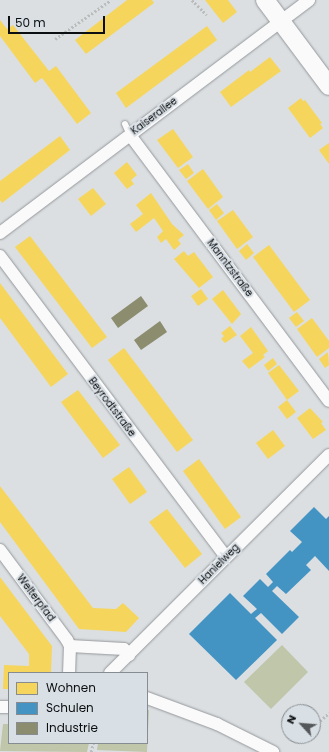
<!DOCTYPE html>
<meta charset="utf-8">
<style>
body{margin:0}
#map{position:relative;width:329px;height:752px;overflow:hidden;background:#dbdfe2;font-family:Poppins,sans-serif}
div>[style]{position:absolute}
.green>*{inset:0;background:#bfc6a9}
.homes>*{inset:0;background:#f6d55c}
.schools>*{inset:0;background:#4393c3}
.industry>*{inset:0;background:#8c8c6e}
.path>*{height:2.5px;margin-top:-1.25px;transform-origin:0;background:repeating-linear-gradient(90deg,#bbbdbd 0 2px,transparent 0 4px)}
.roads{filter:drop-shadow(0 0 1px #95989a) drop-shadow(0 0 1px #95989a)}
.service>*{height:6px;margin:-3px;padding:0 3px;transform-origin:3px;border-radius:3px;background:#fafafb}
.minor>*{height:12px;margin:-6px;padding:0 6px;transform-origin:6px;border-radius:6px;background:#fafafb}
.primary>*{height:18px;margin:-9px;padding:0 9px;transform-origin:9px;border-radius:9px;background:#fafafb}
span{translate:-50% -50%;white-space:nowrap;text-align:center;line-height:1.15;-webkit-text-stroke:4px #d8dfe5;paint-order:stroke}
.street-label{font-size:10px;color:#0c0f11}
.legend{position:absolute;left:8px;top:672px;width:140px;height:72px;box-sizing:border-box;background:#d8dfe5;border:1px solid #868c90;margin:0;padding:5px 7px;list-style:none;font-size:12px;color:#0c0f11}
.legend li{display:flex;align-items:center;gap:8px;height:20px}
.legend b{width:20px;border:1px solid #868c90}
.north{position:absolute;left:281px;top:704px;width:40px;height:40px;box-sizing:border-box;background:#d8dfe5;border:1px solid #868c90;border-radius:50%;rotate:296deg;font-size:11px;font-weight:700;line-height:16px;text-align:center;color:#0c0f11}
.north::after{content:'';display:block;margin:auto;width:14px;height:18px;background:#54585a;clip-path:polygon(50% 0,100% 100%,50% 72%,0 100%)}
.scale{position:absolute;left:8px;top:16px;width:97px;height:18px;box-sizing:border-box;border:2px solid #0c0f11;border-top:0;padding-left:5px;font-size:12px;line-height:14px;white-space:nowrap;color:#0c0f11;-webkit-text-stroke:3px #d8dfe5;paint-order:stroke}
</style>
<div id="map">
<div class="green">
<div style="clip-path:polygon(282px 645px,308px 672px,271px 709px,244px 682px)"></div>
<div style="clip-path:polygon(147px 710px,149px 710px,147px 752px,97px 750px,98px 743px,147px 743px)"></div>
<div style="clip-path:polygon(3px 724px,9px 724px,9px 743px,89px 743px,87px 752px,0 751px)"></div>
</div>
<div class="homes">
<div style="clip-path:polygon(127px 0,152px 0,154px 3px,86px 54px,75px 40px)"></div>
<div style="clip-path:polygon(205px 0,228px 0,237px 12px,223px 23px)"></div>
<div style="clip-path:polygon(0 20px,7px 29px,13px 25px,49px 71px,56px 66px,91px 113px,77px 124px,42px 78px,35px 83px,0 36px)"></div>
<div style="clip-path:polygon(207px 26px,217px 40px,126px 108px,116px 93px)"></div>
<div style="clip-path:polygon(270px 57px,281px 71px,231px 107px,220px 92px,249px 70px,250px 72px)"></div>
<div style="clip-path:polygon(301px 98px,303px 101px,305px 100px,322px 123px,320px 124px,323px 128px,310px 138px,288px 108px)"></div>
<div style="clip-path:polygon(173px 129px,193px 157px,178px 168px,157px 140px)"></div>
<div style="clip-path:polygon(60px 136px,70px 150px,2px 203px,0 200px,0 181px)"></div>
<div style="clip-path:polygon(329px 143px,329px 164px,319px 150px)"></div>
<div style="clip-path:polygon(127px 162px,137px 175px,131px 180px,134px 184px,127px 189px,114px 173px)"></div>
<div style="clip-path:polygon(188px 164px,194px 173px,186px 179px,179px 170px)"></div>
<div style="clip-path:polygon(203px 169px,223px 197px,208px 209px,187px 181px)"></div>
<div style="clip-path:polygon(93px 188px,106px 204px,91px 216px,78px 199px)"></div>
<div style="clip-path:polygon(151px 193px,172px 224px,184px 235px,178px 240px,181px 244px,174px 250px,166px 239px,161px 243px,157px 237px,163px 231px,154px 218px,136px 232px,130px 224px,143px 214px,136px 205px)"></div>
<div style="clip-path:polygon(217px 204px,224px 213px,216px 220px,209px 210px)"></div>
<div style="clip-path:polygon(233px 210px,253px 237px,237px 249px,217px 221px)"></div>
<div style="clip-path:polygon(30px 236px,107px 337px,92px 348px,15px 247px)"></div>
<div style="clip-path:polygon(247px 244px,254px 253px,246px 260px,239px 251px)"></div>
<div style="clip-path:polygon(269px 245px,310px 300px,294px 312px,253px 257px)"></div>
<div style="clip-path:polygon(184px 251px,188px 256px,194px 252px,213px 277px,199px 288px,174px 259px)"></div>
<div style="clip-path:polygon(0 283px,68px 374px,51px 387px,0 318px)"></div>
<div style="clip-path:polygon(201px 289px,208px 299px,198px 306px,191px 296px)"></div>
<div style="clip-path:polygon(223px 290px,241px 314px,232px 324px,212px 299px)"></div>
<div style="clip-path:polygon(297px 312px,304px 321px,296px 327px,289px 318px)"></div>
<div style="clip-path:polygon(312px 318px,329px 341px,329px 348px,317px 357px,297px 329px)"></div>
<div style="clip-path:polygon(230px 326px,237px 335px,225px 343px,221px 339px,224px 336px,221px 333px)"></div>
<div style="clip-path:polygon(251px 327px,268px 351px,263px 355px,265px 357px,249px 369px,242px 361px,253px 353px,240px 336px)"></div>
<div style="clip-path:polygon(124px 348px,193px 440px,177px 452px,108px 360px)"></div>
<div style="clip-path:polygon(328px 352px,329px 365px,325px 368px,319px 359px)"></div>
<div style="clip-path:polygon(273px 358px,277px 364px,268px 371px,264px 365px)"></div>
<div style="clip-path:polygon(279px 365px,299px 391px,287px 400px,268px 373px)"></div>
<div style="clip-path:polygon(78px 390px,120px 445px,103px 458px,61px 402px)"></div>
<div style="clip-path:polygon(287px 400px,296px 412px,287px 419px,278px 407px)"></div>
<div style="clip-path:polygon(310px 408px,323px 422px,321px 423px,326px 430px,313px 439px,297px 418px)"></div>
<div style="clip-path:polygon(273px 430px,285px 446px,268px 459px,256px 443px)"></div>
<div style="clip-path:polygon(199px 459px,241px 517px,225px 529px,183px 471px)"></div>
<div style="clip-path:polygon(129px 467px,147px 492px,130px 504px,112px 479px)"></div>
<div style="clip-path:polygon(0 486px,93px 608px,116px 609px,123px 603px,139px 618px,126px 632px,79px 629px,0 522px)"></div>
<div style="clip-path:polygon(167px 509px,202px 554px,185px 568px,149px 522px)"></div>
<div style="clip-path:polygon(0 577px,52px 646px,51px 673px,9px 673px,9px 689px,3px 689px,4px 665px,29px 666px,29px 654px,0 616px)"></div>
</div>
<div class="schools">
<div style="clip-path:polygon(314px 507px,326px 519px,329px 516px,329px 571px,315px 556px,306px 565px,311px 570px,286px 594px,277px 586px,272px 591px,299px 617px,282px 634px,261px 613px,255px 618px,277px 640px,236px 680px,189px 634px,230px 593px,251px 614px,257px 609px,243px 596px,260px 579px,268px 587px,273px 582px,266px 574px,290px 550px,292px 552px,302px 542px,290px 531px)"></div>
</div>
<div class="industry">
<div style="clip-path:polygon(141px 296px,148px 306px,118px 328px,111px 318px)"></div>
<div style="clip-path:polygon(160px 321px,167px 332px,141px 350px,134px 340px)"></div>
</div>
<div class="path">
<div style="left:192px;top:0;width:21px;rotate:45deg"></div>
<div style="left:55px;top:39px;width:68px;rotate:-34.9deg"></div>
<div style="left:320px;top:721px;width:12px;rotate:-42deg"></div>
<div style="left:91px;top:752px;width:9px;rotate:-77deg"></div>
</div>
<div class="roads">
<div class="service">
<div style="left:125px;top:124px;width:12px;rotate:66deg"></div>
</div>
<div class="minor">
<div style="left:130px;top:135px;width:332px;rotate:53.2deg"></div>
<div style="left:0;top:233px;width:387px;rotate:-37deg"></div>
<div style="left:0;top:256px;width:376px;rotate:53.1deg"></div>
<div style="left:0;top:550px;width:112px;rotate:53.3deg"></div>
<div style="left:67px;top:640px;width:7px;rotate:63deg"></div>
<div style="left:70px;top:646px;width:27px;rotate:92deg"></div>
<div style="left:70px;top:646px;width:54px;rotate:3.2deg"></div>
<div style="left:124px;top:649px;width:8px;rotate:50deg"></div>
<div style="left:110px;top:673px;width:309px;rotate:-44.9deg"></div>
<div style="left:147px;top:698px;width:75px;rotate:20.4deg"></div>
<div style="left:217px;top:724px;width:63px;rotate:26.6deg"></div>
<div style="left:0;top:707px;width:9px"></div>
</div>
<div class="primary">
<div style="left:265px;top:0;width:107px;rotate:53.3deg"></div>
</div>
</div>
<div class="street-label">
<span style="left:154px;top:116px;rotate:-37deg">Kaiserallee</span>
<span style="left:230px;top:268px;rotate:53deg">Manntzstraße</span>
<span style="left:112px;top:407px;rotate:53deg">Beyrodtstraße</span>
<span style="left:219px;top:564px;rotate:-45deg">Hanielweg</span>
<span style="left:36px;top:598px;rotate:53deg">Welterpfad</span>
</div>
<ul class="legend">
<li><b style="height:11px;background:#f6d55c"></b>Wohnen</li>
<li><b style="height:11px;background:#4393c3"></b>Schulen</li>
<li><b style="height:11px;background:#8c8c6e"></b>Industrie</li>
</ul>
<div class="north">N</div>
<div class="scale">50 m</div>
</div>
